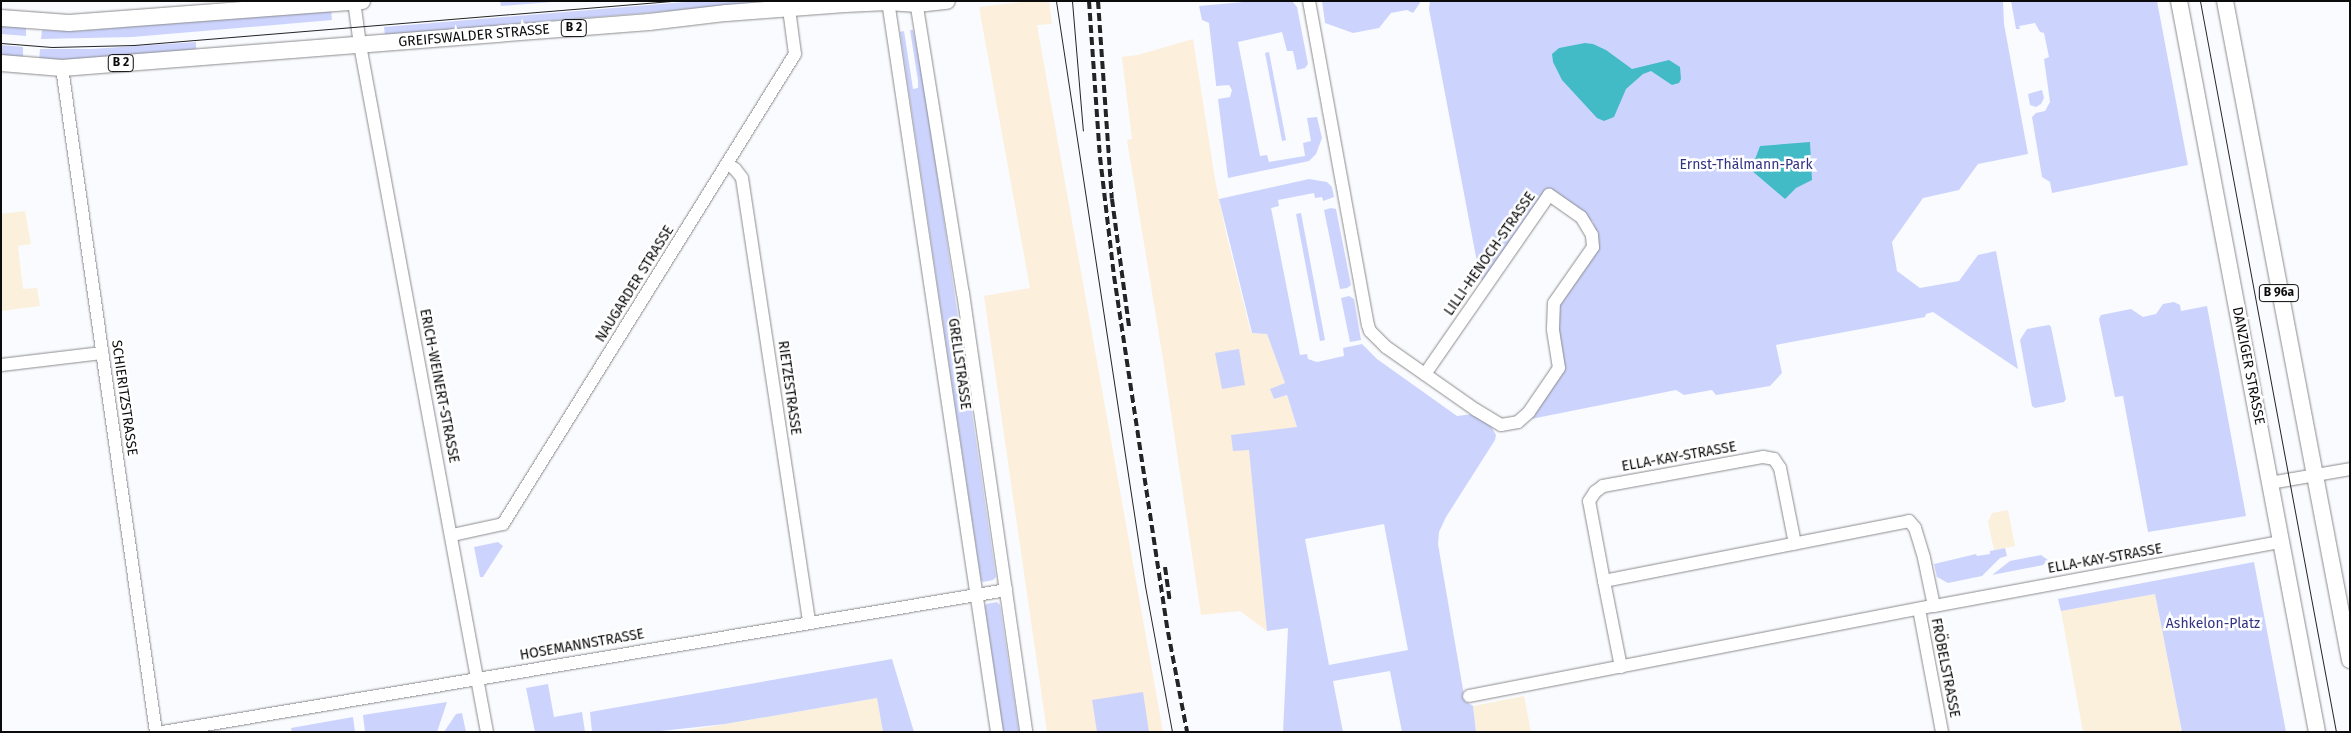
<!DOCTYPE html>
<meta charset="utf-8">
<style>
body{margin:0}
#map{position:relative;width:2351px;height:733px;overflow:hidden;background:#fafbfe;font-family:"Fira Sans",sans-serif}
div>[style]{position:absolute}
.commercial>*{inset:0;background:#fcefdb}
.education>*{inset:0;background:#fbf0db}
.green>*{inset:0;background:#ccd4fe}
.water>*{inset:0;background:#42bbc6}
.roads{filter:drop-shadow(0 0 1px #8b8b8e) drop-shadow(0 0 1px #8b8b8e)}
.minor>*{height:12px;margin:-6px;padding:0 6px;transform-origin:6px;border-radius:6px;background:#fff}
.major>*{height:16px;margin:-8px;padding:0 8px;transform-origin:8px;border-radius:8px;background:#fff}
.tram>*{height:1px;margin:-0.5px;padding:0 0.5px;transform-origin:0.5px;border-radius:0.5px;background:#242425}
.rail>*{height:4px;margin-top:-2px;transform-origin:0;background:repeating-linear-gradient(90deg,#242425 0 8px,transparent 0 12px)}
span{translate:-50% -50%;white-space:nowrap;text-align:center;line-height:1.15;-webkit-text-stroke:5px #fff;paint-order:stroke}
.shield-label span{padding:1px 4px;background:#fff;border:1px solid;border-radius:4px;-webkit-text-stroke-width:0}
.shield-label{font-size:12px;color:#0b0b0c;font-weight:700}
.street-label{font-size:14px;color:#0b0b0c}
.park-label{font-size:14px;color:#323285}
.frame{position:absolute;inset:0;border:2px solid #0b0b0c;pointer-events:none}
</style>
<div id="map">
<div class="commercial">
<div style="clip-path:polygon(1032px 1px,1049px 1px,1052px 24px,1037px 25px,1163px 732px,1047px 732px,984px 296px,1030px 288px,979px 7px)"></div>
<div style="clip-path:polygon(1193px 39px,1215px 179px,1226px 233px,1251px 333px,1267px 334px,1285px 383px,1271px 390px,1274px 399px,1287px 395px,1297px 428px,1288px 628px,1267px 631px,1240px 611px,1201px 615px,1163px 359px,1127px 140px,1132px 139px,1122px 57px,1138px 55px)"></div>
</div>
<div class="education">
<div style="clip-path:polygon(25px 211px,31px 244px,18px 246px,23px 289px,37px 288px,40px 306px,1px 311px,1px 214px)"></div>
<div style="clip-path:polygon(2008px 510px,2015px 546px,1994px 550px,1988px 522px,1992px 513px)"></div>
<div style="clip-path:polygon(2155px 594px,2182px 732px,2083px 732px,2061px 611px)"></div>
<div style="clip-path:polygon(1524px 696px,1531px 732px,1476px 732px,1473px 706px)"></div>
<div style="clip-path:polygon(877px 698px,883px 732px,678px 732px)"></div>
</div>
<div class="green">
<div style="clip-path:polygon(500px 1px,565px 1px,501px 6px)"></div>
<div style="clip-path:polygon(697px 1px,788px 1px,385px 35px,384px 27px)"></div>
<div style="clip-path:polygon(1255px 1px,1292px 1px,1297px 7px,1308px 64px,1305px 68px,1297px 70px,1293px 51px,1287px 51px,1282px 32px,1238px 42px,1260px 156px,1267px 155px,1269px 162px,1305px 156px,1303px 143px,1311px 141px,1307px 118px,1317px 117px,1322px 138px,1316px 154px,1309px 161px,1228px 178px,1218px 99px,1230px 97px,1232px 90px,1229px 85px,1216px 86px,1216px 84px,1209px 23px,1202px 20px,1199px 6px)"></div>
<div style="clip-path:polygon(1322px 1px,1419px 1px,1420px 3px,1413px 13px,1407px 10px,1391px 13px,1379px 28px,1353px 33px,1325px 23px)"></div>
<div style="clip-path:polygon(1430px 1px,2003px 1px,2004px 24px,2028px 154px,1978px 164px,1959px 190px,1923px 198px,1892px 242px,1897px 271px,1920px 288px,1959px 281px,1978px 255px,1996px 251px,2018px 369px,1933px 312px,1926px 314px,1925px 317px,1776px 345px,1782px 373px,1770px 386px,1716px 395px,1712px 390px,1684px 395px,1676px 390px,1531px 419px,1564px 369px,1558px 328px,1560px 305px,1598px 246px,1593px 222px,1547px 191px,1483px 281px,1480px 278px,1429px 9px)"></div>
<div style="clip-path:polygon(2011px 1px,2157px 1px,2188px 165px,2052px 193px,2050px 182px,2042px 177px,2032px 117px,2036px 113px,2045px 111px,2050px 102px,2044px 59px,2049px 57px,2044px 33px,2040px 32px,2035px 23px,2019px 26px,2020px 29px,2016px 29px)"></div>
<div style="clip-path:polygon(331px 10px,332px 20px,132px 37px,41px 39px,42px 30px,76px 31px)"></div>
<div style="clip-path:polygon(1px 25px,26px 27px,26px 36px,1px 34px)"></div>
<div style="clip-path:polygon(910px 30px,913px 30px,923px 77px,996px 577px,993px 580px,983px 582px,981px 580px,900px 32px,904px 31px,913px 89px,918px 88px,918px 81px)"></div>
<div style="clip-path:polygon(196px 42px,196px 51px,66px 60px,39px 60px,40px 49px,91px 49px)"></div>
<div style="clip-path:polygon(1px 45px,23px 47px,23px 58px,1px 56px)"></div>
<div style="clip-path:polygon(1269px 52px,1286px 140px,1282px 141px,1265px 53px)"></div>
<div style="clip-path:polygon(2042px 90px,2044px 98px,2041px 104px,2036px 107px,2030px 105px,2028px 94px)"></div>
<div style="clip-path:polygon(evenodd,1309px 179px,1327px 182px,1332px 187px,1334px 197px,1323px 201px,1322px 197px,1315px 198px,1314px 193px,1278px 200px,1279px 206px,1271px 208px,1300px 355px,1307px 354px,1308px 359px,1317px 362px,1344px 356px,1343px 348px,1362px 344px,1377px 359px,1457px 416px,1473px 414px,1491px 426px,1496px 435px,1495px 440px,1446px 517px,1439px 532px,1438px 544px,1465px 701px,1473px 706px,1476px 732px,1402px 732px,1390px 671px,1333px 681px,1343px 732px,1283px 732px,1288px 628px,1267px 631px,1249px 450px,1233px 451px,1231px 435px,1297px 427px,1287px 395px,1274px 399px,1270px 389px,1285px 383px,1267px 334px,1252px 333px,1219px 199px,1309px 179px,1384px 524px,1408px 650px,1329px 665px,1305px 539px,1384px 524px)"></div>
<div style="clip-path:polygon(1331px 208px,1336px 209px,1351px 285px,1347px 288px,1340px 289px,1324px 210px)"></div>
<div style="clip-path:polygon(1301px 213px,1325px 340px,1320px 341px,1296px 214px)"></div>
<div style="clip-path:polygon(1349px 296px,1354px 299px,1361px 340px,1350px 342px,1341px 298px)"></div>
<div style="clip-path:polygon(2174px 302px,2180px 305px,2181px 311px,2207px 306px,2246px 516px,2148px 532px,2123px 396px,2115px 397px,2099px 319px,2101px 315px,2131px 309px,2143px 317px,2156px 314px,2163px 304px)"></div>
<div style="clip-path:polygon(2049px 325px,2051px 327px,2066px 399px,2064px 402px,2035px 408px,2032px 406px,2020px 340px,2027px 329px)"></div>
<div style="clip-path:polygon(1239px 349px,1245px 385px,1222px 389px,1215px 353px)"></div>
<div style="clip-path:polygon(498px 542px,503px 546px,483px 577px,480px 577px,474px 547px)"></div>
<div style="clip-path:polygon(2005px 548px,2007px 556px,2000px 558px,1982px 576px,1948px 583px,1937px 577px,1934px 564px,1976px 554px,1977px 556px,1990px 554px,1990px 551px)"></div>
<div style="clip-path:polygon(2041px 555px,2048px 560px,2043px 565px,1992px 575px,2010px 561px)"></div>
<div style="clip-path:polygon(2254px 562px,2286px 732px,2182px 732px,2155px 594px,2061px 611px,2058px 599px)"></div>
<div style="clip-path:polygon(997px 602px,1000px 605px,1019px 732px,1003px 732px,985px 607px,986px 604px)"></div>
<div style="clip-path:polygon(892px 659px,914px 732px,883px 732px,877px 698px,725px 724px,652px 732px,592px 732px,590px 712px)"></div>
<div style="clip-path:polygon(548px 684px,554px 717px,582px 712px,585px 732px,535px 732px,526px 688px)"></div>
<div style="clip-path:polygon(1143px 692px,1149px 732px,1097px 732px,1092px 700px)"></div>
<div style="clip-path:polygon(447px 702px,437px 732px,365px 732px,363px 715px)"></div>
<div style="clip-path:polygon(462px 713px,466px 732px,444px 732px,456px 714px)"></div>
<div style="clip-path:polygon(353px 717px,355px 732px,292px 732px,291px 728px)"></div>
</div>
<div class="water">
<div style="clip-path:polygon(1585px 43px,1593px 44px,1606px 50px,1632px 69px,1669px 60px,1680px 67px,1681px 79px,1679px 83px,1672px 85px,1651px 71px,1643px 74px,1626px 89px,1614px 117px,1604px 121px,1597px 118px,1562px 80px,1553px 62px,1552px 54px,1559px 48px)"></div>
<div style="clip-path:polygon(1810px 142px,1812px 180px,1796px 188px,1785px 199px,1751px 170px,1760px 146px)"></div>
</div>
<div class="roads">
<div class="minor">
<div style="left:354px;top:1px;width:44px;rotate:82.2deg"></div>
<div style="left:360px;top:45px;width:699px;rotate:79.53deg"></div>
<div style="left:888px;top:1px;width:739px;rotate:81.52deg"></div>
<div style="left:916px;top:1px;width:296px;rotate:80.9deg"></div>
<div style="left:963px;top:293px;width:443px;rotate:81.8deg"></div>
<div style="left:1309px;top:1px;width:329px;rotate:79.7deg"></div>
<div style="left:1368px;top:325px;width:6px;rotate:72deg"></div>
<div style="left:1370px;top:331px;width:23px;rotate:45deg"></div>
<div style="left:1386px;top:347px;width:110px;rotate:35deg"></div>
<div style="left:1476px;top:410px;width:29px;rotate:31deg"></div>
<div style="left:1501px;top:425px;width:17px;rotate:-10deg"></div>
<div style="left:1518px;top:422px;width:15px;rotate:-42deg"></div>
<div style="left:1529px;top:412px;width:53px;rotate:-55.7deg"></div>
<div style="left:1559px;top:368px;width:39px;rotate:-99deg"></div>
<div style="left:1553px;top:329px;width:26px;rotate:-88deg"></div>
<div style="left:1554px;top:303px;width:68px;rotate:-55.1deg"></div>
<div style="left:1593px;top:247px;width:12px;rotate:-95deg"></div>
<div style="left:1592px;top:235px;width:21px;rotate:-121deg"></div>
<div style="left:1581px;top:217px;width:39px;rotate:-145deg"></div>
<div style="left:1549px;top:195px;width:218px;rotate:124.7deg"></div>
<div style="left:62px;top:68px;width:671px;rotate:81.94deg"></div>
<div style="left:728px;top:164px;width:9px;rotate:36deg"></div>
<div style="left:735px;top:169px;width:11px;rotate:52deg"></div>
<div style="left:742px;top:178px;width:449px;rotate:81.4deg"></div>
<div style="left:1px;top:365px;width:102px;rotate:-6.8deg"></div>
<div style="left:2270px;top:483px;width:81px;rotate:-9.9deg"></div>
<div style="left:452px;top:535px;width:52px;rotate:-12.2deg"></div>
<div style="left:503px;top:524px;width:553px;rotate:-58.15deg"></div>
<div style="left:795px;top:54px;width:45px;rotate:-97.6deg"></div>
<div style="left:1604px;top:581px;width:81px;rotate:-100.6deg"></div>
<div style="left:1589px;top:501px;width:11px;rotate:-56deg"></div>
<div style="left:1595px;top:492px;width:10px;rotate:-37deg"></div>
<div style="left:1603px;top:486px;width:163px;rotate:-10.3deg"></div>
<div style="left:1763px;top:457px;width:11px;rotate:10deg"></div>
<div style="left:1774px;top:459px;width:11px;rotate:56deg"></div>
<div style="left:1780px;top:468px;width:77px;rotate:78.8deg"></div>
<div style="left:1919px;top:609px;width:125px;rotate:79.4deg"></div>
<div style="left:1621px;top:667px;width:88px;rotate:-101.2deg"></div>
<div style="left:1604px;top:581px;width:311px;rotate:-11.1deg"></div>
<div style="left:1909px;top:521px;width:9px;rotate:49deg"></div>
<div style="left:1915px;top:528px;width:31px;rotate:73deg"></div>
<div style="left:1924px;top:558px;width:49px;rotate:78.2deg"></div>
<div style="left:1469px;top:696px;width:474px;rotate:-11deg"></div>
<div style="left:1934px;top:606px;width:353px;rotate:-10.5deg"></div>
<div style="left:163px;top:732px;width:855px;rotate:-9.56deg"></div>
</div>
<div class="major">
<div style="left:2179px;top:1px;width:744px;rotate:79.31deg"></div>
<div style="left:2225px;top:1px;width:671px;rotate:79.26deg"></div>
<div style="left:1px;top:18px;width:68px;rotate:4.2deg"></div>
<div style="left:69px;top:23px;width:294px;rotate:-4.3deg"></div>
<div style="left:1px;top:63px;width:61px;rotate:4.7deg"></div>
<div style="left:62px;top:68px;width:589px;rotate:-4.48deg"></div>
<div style="left:649px;top:22px;width:78px;rotate:-6.7deg"></div>
<div style="left:726px;top:13px;width:119px;rotate:-4.3deg"></div>
<div style="left:845px;top:4px;width:43px;rotate:-2.7deg"></div>
<div style="left:888px;top:2px;width:29px;rotate:4deg"></div>
<div style="left:917px;top:4px;width:30px;rotate:-6deg"></div>
</div>
</div>
<div class="tram">
<div style="left:1056px;top:1px;width:592px;rotate:81.35deg"></div>
<div style="left:1145px;top:586px;width:148px;rotate:79.5deg"></div>
<div style="left:1072px;top:1px;width:130px;rotate:85.2deg"></div>
<div style="left:2200px;top:1px;width:744px;rotate:79.46deg"></div>
<div style="left:1px;top:43px;width:51px;rotate:4.5deg"></div>
<div style="left:52px;top:47px;width:82px;rotate:-1.4deg"></div>
<div style="left:134px;top:45px;width:539px;rotate:-4.68deg"></div>
</div>
<div class="rail">
<div style="left:1089px;top:1px;width:156px;rotate:86deg"></div>
<div style="left:1100px;top:157px;width:120px;rotate:83.3deg"></div>
<div style="left:1114px;top:276px;width:360px;rotate:81.4deg"></div>
<div style="left:1168px;top:632px;width:102px;rotate:79.2deg"></div>
<div style="left:1098px;top:1px;width:198px;rotate:86deg"></div>
<div style="left:1112px;top:199px;width:129px;rotate:82.4deg"></div>
<div style="left:1165px;top:567px;width:34px;rotate:82deg"></div>
</div>
<div class="shield-label">
<span style="left:574px;top:28px">B 2</span>
<span style="left:121px;top:63px">B 2</span>
<span style="left:2279px;top:293px">B 96a</span>
</div>
<div class="street-label">
<span style="left:474px;top:36px;rotate:-5deg">GREIFSWALDER STRASSE</span>
<span style="left:1490px;top:254px;rotate:-55deg">LILLI-HENOCH-STRASSE</span>
<span style="left:635px;top:284px;rotate:-58deg">NAUGARDER STRASSE</span>
<span style="left:959px;top:364px;rotate:82deg">GRELLSTRASSE</span>
<span style="left:2248px;top:366px;rotate:79deg">DANZIGER STRASSE</span>
<span style="left:439px;top:386px;rotate:79deg">ERICH-WEINERT-STRASSE</span>
<span style="left:789px;top:388px;rotate:82deg">RIETZESTRASSE</span>
<span style="left:124px;top:398px;rotate:82deg">SCHIERITZSTRASSE</span>
<span style="left:1679px;top:457px;rotate:-10deg">ELLA-KAY-STRASSE</span>
<span style="left:2105px;top:559px;rotate:-10deg">ELLA-KAY-STRASSE</span>
<span style="left:582px;top:645px;rotate:-10deg">HOSEMANNSTRASSE</span>
<span style="left:1945px;top:668px;rotate:79deg">FRÖBELSTRASSE</span>
</div>
<div class="park-label">
<span style="left:1746px;top:165px">Ernst-Thälmann-Park</span>
<span style="left:2213px;top:624px">Ashkelon-Platz</span>
</div>
<div class="frame"></div>
</div>
